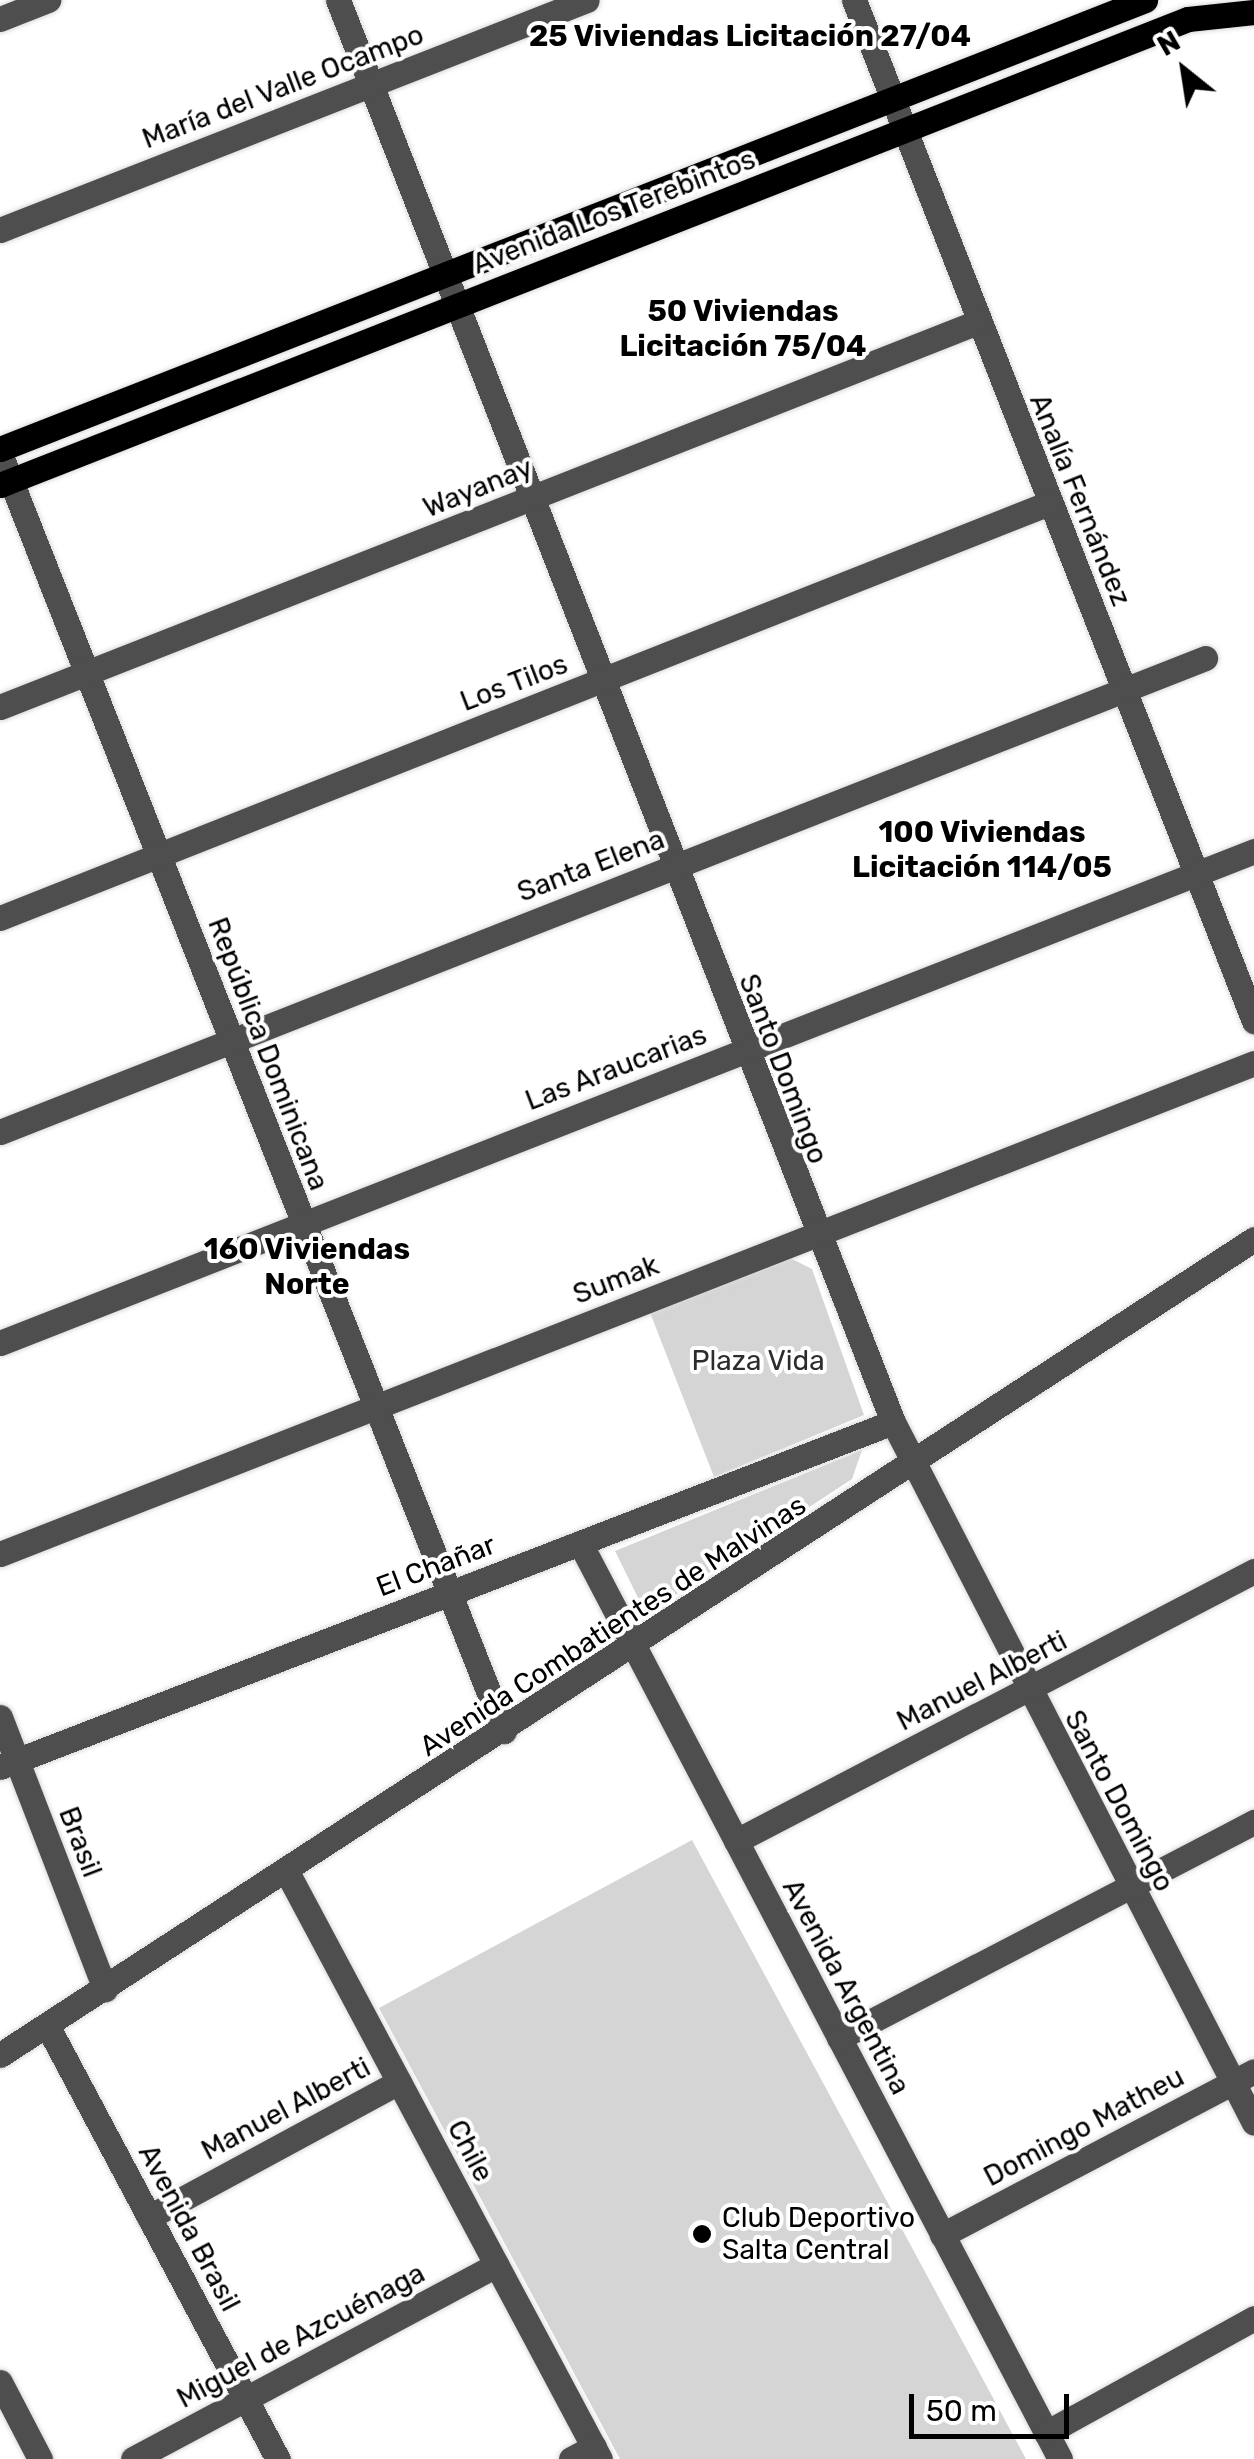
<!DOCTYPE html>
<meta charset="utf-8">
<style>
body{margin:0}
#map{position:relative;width:1254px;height:2459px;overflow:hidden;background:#fff;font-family:Rubik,sans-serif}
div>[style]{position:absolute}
.green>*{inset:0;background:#d5d5d5}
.roads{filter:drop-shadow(0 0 2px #dbdbdb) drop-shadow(0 0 2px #dbdbdb)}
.minor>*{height:25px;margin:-12.5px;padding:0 12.5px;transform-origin:12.5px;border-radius:12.5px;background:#4e4e4e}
.major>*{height:25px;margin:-12.5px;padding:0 12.5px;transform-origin:12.5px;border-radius:12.5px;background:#000}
.dots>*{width:28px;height:28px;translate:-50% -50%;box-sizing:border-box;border:5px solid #fff;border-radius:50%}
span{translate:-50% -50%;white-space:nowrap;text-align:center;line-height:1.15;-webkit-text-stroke:8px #fff;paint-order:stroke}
.street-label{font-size:28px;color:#000}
.park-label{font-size:28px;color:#2c2c2c}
.poi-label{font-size:28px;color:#000}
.left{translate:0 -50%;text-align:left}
.neighbourhood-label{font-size:30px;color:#000;font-weight:700}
.north{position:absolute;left:1134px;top:20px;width:100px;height:100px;-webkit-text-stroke:8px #fff;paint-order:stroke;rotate:330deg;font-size:28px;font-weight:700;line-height:40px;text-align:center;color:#000}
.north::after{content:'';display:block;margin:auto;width:35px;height:45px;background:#000;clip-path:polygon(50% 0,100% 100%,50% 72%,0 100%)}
.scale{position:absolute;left:909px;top:2394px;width:160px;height:45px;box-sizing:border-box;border:5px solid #000;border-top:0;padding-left:12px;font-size:30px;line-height:35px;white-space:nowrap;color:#000;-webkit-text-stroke:8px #fff;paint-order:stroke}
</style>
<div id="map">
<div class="green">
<div style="clip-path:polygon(790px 1258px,812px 1269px,864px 1415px,714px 1477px,649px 1310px)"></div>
<div style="clip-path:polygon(862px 1450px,852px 1479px,646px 1614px,615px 1551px)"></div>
<div style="clip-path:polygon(692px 1840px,1026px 2459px,620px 2459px,379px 2008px)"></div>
</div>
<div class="roads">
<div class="minor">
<div style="left:338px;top:0;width:1526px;rotate:68.68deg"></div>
<div style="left:893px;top:1422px;width:788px;rotate:62.75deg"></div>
<div style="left:854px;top:0;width:1097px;rotate:68.61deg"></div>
<div style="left:0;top:19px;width:52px;rotate:-21.6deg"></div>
<div style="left:0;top:230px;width:630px;rotate:-21.4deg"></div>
<div style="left:0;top:453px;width:1374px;rotate:68.48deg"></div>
<div style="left:0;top:707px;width:1051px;rotate:-21.49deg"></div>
<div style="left:0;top:918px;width:1128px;rotate:-21.58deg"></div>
<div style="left:0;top:1132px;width:1295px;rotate:-21.47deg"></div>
<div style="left:0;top:1343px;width:1347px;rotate:-21.42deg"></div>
<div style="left:580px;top:1543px;width:1034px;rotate:62.34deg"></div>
<div style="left:0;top:1554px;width:1347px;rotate:-21.38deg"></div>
<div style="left:0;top:1717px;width:292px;rotate:68.9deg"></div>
<div style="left:0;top:1767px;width:957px;rotate:-21.12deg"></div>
<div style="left:736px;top:1841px;width:584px;rotate:-27.53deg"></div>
<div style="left:287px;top:1872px;width:665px;rotate:61.93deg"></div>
<div style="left:47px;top:2025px;width:492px;rotate:62deg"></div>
<div style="left:839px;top:2038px;width:468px;rotate:-27.5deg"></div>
<div style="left:0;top:2055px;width:1496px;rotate:-33.05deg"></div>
<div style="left:149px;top:2217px;width:284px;rotate:-28.4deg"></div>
<div style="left:942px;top:2235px;width:352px;rotate:-27.7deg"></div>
<div style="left:0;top:2382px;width:87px;rotate:62.5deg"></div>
<div style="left:1046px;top:2433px;width:238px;rotate:-28.9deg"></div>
<div style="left:133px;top:2459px;width:412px;rotate:-28.1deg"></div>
<div style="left:571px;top:2459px;width:26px;rotate:-28deg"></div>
</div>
<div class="major">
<div style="left:0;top:449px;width:1230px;rotate:-21.41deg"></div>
<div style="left:0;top:485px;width:1276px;rotate:-21.42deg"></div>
<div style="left:1188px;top:19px;width:66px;rotate:-6.1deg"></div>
</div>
</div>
<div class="dots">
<div style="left:702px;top:2234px;background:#000"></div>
</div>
<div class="street-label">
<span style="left:283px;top:87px;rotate:-21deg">María del Valle Ocampo</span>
<span style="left:614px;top:212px;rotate:-21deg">Avenida Los Terebintos</span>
<span style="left:478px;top:488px;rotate:-22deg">Wayanay</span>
<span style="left:1080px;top:500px;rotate:68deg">Analía Fernández</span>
<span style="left:514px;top:683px;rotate:-21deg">Los Tilos</span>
<span style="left:591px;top:866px;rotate:-21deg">Santa Elena</span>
<span style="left:268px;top:1054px;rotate:69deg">República Dominicana</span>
<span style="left:616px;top:1068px;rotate:-21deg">Las Araucarias</span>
<span style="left:783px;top:1069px;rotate:69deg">Santo Domingo</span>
<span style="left:616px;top:1280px;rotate:-21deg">Sumak</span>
<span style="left:436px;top:1566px;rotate:-21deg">El Chañar</span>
<span style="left:613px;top:1626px;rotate:-33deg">Avenida Combatientes de Malvinas</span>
<span style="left:982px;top:1681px;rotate:-27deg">Manuel Alberti</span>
<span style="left:1119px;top:1801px;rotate:62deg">Santo Domingo</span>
<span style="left:80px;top:1842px;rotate:69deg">Brasil</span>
<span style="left:846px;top:1987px;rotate:62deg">Avenida Argentina</span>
<span style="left:286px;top:2109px;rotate:-28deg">Manuel Alberti</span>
<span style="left:1084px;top:2127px;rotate:-28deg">Domingo Matheu</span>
<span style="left:470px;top:2151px;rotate:62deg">Chile</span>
<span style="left:189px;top:2228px;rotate:62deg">Avenida Brasil</span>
<span style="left:301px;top:2336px;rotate:-28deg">Miguel de Azcuénaga</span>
</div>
<div class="park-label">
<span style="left:758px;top:1361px">Plaza Vida</span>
</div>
<div class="poi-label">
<span class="left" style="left:722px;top:2234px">Club Deportivo<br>Salta Central</span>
</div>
<div class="neighbourhood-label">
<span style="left:750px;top:36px">25 Viviendas Licitación 27/04</span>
<span style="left:743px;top:328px">50 Viviendas<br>Licitación 75/04</span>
<span style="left:982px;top:849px">100 Viviendas<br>Licitación 114/05</span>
<span style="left:307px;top:1266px">160 Viviendas<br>Norte</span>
</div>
<div class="north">N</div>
<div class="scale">50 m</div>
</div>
